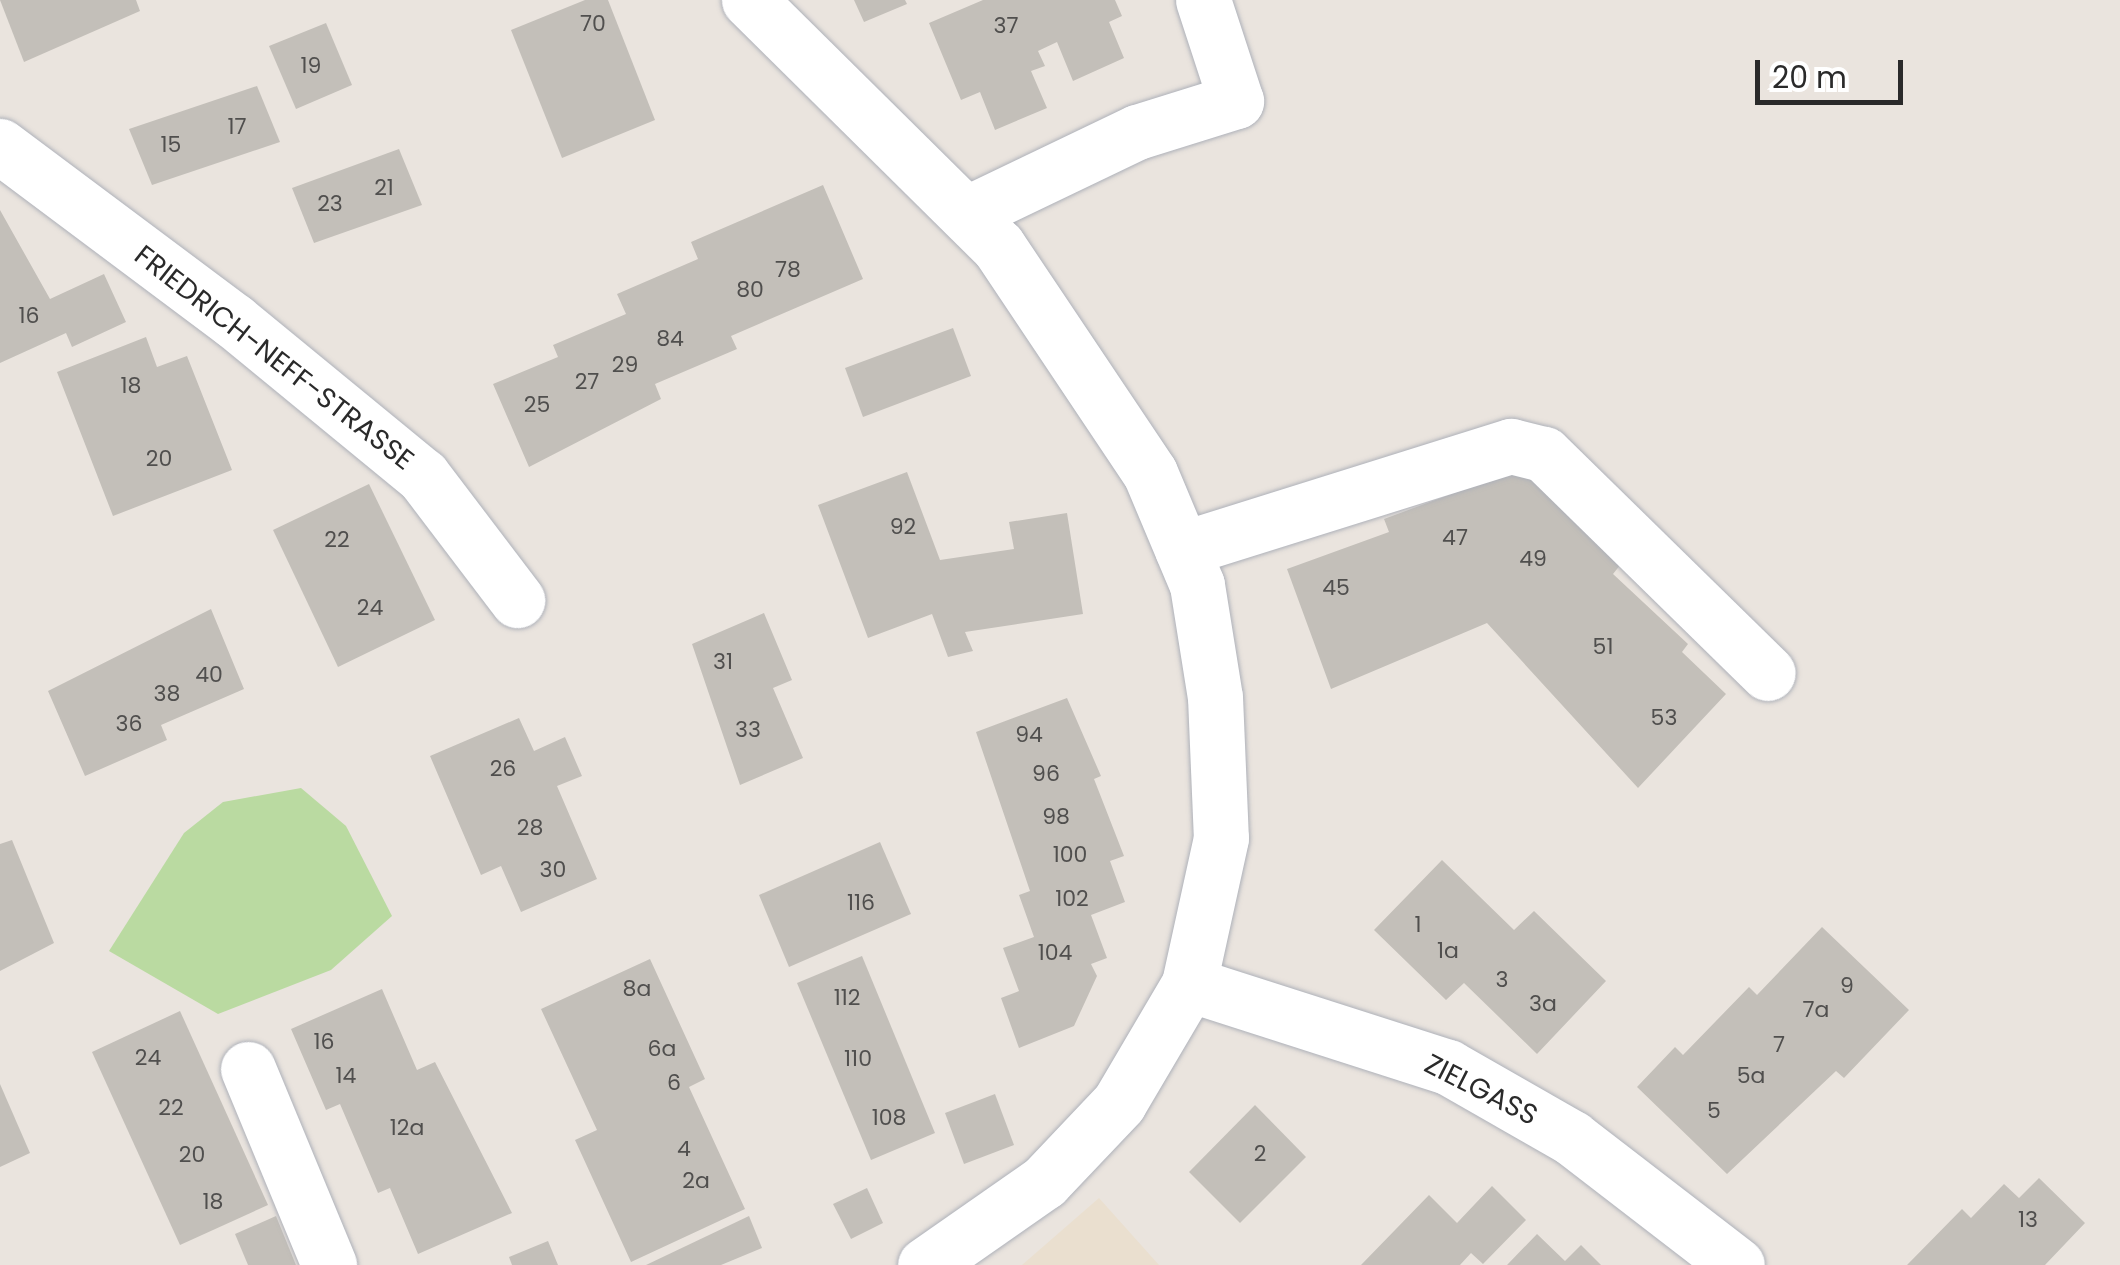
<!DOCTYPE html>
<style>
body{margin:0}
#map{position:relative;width:2120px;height:1265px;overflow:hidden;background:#eae4de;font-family:Poppins,sans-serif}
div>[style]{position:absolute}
.education>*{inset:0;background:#eadfcf}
.green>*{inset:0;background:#badaa1}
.building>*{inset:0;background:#c3bfb9}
.roads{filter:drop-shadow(0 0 2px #aeb1b9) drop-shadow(0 0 2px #aeb1b9)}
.minor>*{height:55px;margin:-27.5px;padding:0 27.5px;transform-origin:27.5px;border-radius:27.5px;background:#fff}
span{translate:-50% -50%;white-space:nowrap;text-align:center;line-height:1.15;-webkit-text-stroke:10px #fff;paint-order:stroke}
.number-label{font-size:22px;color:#504f4e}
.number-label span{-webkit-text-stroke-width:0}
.street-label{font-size:28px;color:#2a2a2a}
.scale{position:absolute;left:1755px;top:60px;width:148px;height:45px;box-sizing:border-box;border:5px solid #2a2a2a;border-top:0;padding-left:12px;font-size:30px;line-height:35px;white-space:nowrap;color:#2a2a2a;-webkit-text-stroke:8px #fff;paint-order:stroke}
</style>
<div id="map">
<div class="education">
<div style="clip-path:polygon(1099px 1198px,1159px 1265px,1022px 1265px)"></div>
</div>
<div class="green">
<div style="clip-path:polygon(301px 788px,346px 826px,392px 916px,331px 970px,218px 1014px,109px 951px,184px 833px,223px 802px)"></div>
</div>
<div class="building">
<div style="clip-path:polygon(0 0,136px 0,140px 11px,24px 62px)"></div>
<div style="clip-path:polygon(585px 0,608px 0,655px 120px,562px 158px,511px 30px)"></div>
<div style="clip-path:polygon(854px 0,905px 0,907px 4px,864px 22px)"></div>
<div style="clip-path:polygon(983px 0,1115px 0,1122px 16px,1109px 22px,1124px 58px,1073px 81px,1057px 42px,1038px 51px,1045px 66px,1031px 71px,1047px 108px,995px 130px,980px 92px,961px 100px,929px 23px)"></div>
<div style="clip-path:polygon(326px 23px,352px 85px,296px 109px,269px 46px)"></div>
<div style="clip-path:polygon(257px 86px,280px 142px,152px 185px,129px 129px)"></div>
<div style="clip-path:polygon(399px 149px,422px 205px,314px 243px,292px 188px)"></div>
<div style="clip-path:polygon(823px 185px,863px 279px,731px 336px,737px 349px,655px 384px,661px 399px,529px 467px,493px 384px,558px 357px,553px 345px,626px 314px,617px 294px,698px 259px,691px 242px)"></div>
<div style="clip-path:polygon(0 210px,50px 299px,104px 274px,126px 322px,72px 347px,66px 333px,0 363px)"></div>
<div style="clip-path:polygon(953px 328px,971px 376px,863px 417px,845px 368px)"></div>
<div style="clip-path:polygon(146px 337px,157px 367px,187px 356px,232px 470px,113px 516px,57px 372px)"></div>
<div style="clip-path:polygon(1519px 469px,1621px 564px,1613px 574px,1688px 644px,1682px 652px,1726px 694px,1638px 788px,1487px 623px,1331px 689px,1287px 569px,1389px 532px,1384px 519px)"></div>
<div style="clip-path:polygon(907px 472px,940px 560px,1014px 549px,1009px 522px,1067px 513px,1083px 614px,965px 632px,973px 651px,948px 657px,932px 614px,868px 638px,818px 505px)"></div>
<div style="clip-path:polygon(369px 484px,435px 620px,338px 667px,273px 530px)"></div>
<div style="clip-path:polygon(211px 609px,244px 689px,161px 725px,167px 740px,85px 776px,48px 691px)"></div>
<div style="clip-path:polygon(764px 613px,792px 680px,773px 688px,803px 758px,740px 785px,692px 644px)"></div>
<div style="clip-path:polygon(1067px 698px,1101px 776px,1094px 779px,1124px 856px,1110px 861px,1125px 902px,1091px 915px,1107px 958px,1091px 964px,1097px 976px,1074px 1026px,1019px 1048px,1001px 998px,1019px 991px,1003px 948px,1034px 937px,1019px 895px,1030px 891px,976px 732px)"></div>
<div style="clip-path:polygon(519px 718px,534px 751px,565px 737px,582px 776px,557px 786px,597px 879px,521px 912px,501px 866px,481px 875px,430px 756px)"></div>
<div style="clip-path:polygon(12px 840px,54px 943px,0 971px,0 844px)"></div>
<div style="clip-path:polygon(880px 842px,911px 914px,789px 967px,759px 895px)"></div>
<div style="clip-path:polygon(1442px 860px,1514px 930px,1534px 911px,1606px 981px,1537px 1054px,1464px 983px,1446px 1000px,1374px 930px)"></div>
<div style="clip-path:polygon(1822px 927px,1909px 1010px,1844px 1078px,1836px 1071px,1727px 1174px,1637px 1087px,1675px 1047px,1683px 1055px,1749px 987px,1757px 995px)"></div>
<div style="clip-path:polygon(862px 956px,935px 1133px,871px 1160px,797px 983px)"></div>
<div style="clip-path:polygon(650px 959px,705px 1079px,689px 1087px,745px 1209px,631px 1262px,575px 1140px,597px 1130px,541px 1009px)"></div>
<div style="clip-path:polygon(382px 989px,417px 1070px,435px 1062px,512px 1213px,418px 1254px,390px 1188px,378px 1193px,340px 1104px,326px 1110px,291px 1029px)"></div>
<div style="clip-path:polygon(180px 1011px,268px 1205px,180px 1245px,92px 1052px)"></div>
<div style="clip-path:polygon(0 1084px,30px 1153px,0 1167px)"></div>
<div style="clip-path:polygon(995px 1094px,1014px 1145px,964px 1164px,945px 1113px)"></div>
<div style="clip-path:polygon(1255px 1105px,1306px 1157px,1240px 1223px,1189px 1172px)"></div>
<div style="clip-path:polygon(2039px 1178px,2085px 1223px,2045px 1265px,1907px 1265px,1962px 1209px,1971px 1218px,2004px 1184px,2019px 1198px)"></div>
<div style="clip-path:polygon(1492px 1186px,1526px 1220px,1483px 1264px,1471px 1253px,1460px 1265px,1361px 1265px,1429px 1195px,1457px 1223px)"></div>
<div style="clip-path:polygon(867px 1188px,883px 1223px,851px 1239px,833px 1204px)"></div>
<div style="clip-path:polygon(276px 1216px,296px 1265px,248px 1265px,235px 1234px)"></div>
<div style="clip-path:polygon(749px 1216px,762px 1248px,721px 1265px,646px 1265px)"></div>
<div style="clip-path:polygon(1537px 1234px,1565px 1261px,1581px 1245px,1601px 1265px,1507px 1265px)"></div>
<div style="clip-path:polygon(548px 1241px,558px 1265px,512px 1265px,509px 1257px)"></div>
</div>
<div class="roads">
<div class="minor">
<div style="left:749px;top:0;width:350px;rotate:44.7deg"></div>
<div style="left:998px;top:246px;width:273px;rotate:56.2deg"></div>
<div style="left:1150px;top:473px;width:121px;rotate:67.2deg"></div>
<div style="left:1197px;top:585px;width:113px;rotate:80.9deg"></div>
<div style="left:1215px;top:697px;width:141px;rotate:87.6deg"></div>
<div style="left:1221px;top:838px;width:149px;rotate:102.4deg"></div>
<div style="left:1189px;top:984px;width:138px;rotate:120.5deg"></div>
<div style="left:1119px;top:1103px;width:109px;rotate:133.5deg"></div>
<div style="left:1044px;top:1182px;width:145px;rotate:145.1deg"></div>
<div style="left:0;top:146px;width:292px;rotate:36.8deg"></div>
<div style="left:234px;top:321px;width:244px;rotate:39.4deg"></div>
<div style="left:423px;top:476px;width:156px;rotate:52.8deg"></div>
<div style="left:970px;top:212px;width:185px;rotate:-25.6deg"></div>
<div style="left:1137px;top:132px;width:104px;rotate:-17.4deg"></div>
<div style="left:1236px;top:101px;width:106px;rotate:-108.1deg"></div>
<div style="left:1182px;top:549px;width:345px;rotate:-17.4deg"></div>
<div style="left:1511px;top:446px;width:34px;rotate:14deg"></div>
<div style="left:1544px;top:454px;width:313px;rotate:44.4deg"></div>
<div style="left:1189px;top:984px;width:272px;rotate:17.8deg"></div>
<div style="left:1448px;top:1067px;width:143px;rotate:29.8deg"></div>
<div style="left:1572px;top:1138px;width:208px;rotate:37.6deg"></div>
<div style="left:248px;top:1069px;width:212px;rotate:67.5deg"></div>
</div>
</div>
<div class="number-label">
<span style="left:593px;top:24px">70</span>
<span style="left:1006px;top:26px">37</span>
<span style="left:311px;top:66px">19</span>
<span style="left:237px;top:127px">17</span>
<span style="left:171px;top:145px">15</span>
<span style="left:384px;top:188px">21</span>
<span style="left:330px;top:204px">23</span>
<span style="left:788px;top:270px">78</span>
<span style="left:750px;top:290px">80</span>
<span style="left:29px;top:316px">16</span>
<span style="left:670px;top:339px">84</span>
<span style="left:625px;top:365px">29</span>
<span style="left:587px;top:382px">27</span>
<span style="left:131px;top:386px">18</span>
<span style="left:537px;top:405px">25</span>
<span style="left:159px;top:459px">20</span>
<span style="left:903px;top:527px">92</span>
<span style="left:1455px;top:538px">47</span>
<span style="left:337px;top:540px">22</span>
<span style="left:1533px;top:559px">49</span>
<span style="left:1336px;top:588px">45</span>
<span style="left:370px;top:608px">24</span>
<span style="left:1603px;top:647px">51</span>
<span style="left:723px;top:662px">31</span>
<span style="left:209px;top:675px">40</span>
<span style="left:167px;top:694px">38</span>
<span style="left:1664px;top:718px">53</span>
<span style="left:129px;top:724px">36</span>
<span style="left:748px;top:730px">33</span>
<span style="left:1029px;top:735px">94</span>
<span style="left:503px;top:769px">26</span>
<span style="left:1046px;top:774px">96</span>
<span style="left:1056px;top:817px">98</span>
<span style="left:530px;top:828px">28</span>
<span style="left:1070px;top:855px">100</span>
<span style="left:553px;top:870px">30</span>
<span style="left:1072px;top:899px">102</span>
<span style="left:861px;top:903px">116</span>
<span style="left:1418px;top:925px">1</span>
<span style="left:1448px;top:951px">1a</span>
<span style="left:1055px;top:953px">104</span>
<span style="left:1502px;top:980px">3</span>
<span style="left:1847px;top:986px">9</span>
<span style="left:637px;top:989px">8a</span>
<span style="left:847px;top:998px">112</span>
<span style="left:1543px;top:1004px">3a</span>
<span style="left:1816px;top:1010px">7a</span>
<span style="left:324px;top:1042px">16</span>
<span style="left:1779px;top:1045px">7</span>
<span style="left:662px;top:1049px">6a</span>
<span style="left:148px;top:1058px">24</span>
<span style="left:858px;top:1059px">110</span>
<span style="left:346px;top:1076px">14</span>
<span style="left:1751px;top:1076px">5a</span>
<span style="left:674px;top:1083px">6</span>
<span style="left:171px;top:1108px">22</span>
<span style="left:1714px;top:1111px">5</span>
<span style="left:889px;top:1118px">108</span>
<span style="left:407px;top:1128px">12a</span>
<span style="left:684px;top:1149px">4</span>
<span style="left:1260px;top:1154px">2</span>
<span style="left:192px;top:1155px">20</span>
<span style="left:696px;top:1181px">2a</span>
<span style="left:213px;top:1202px">18</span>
<span style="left:2028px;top:1220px">13</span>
</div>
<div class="street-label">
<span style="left:274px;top:358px;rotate:38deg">FRIEDRICH-NEFF-STRASSE</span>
<span style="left:1481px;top:1090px;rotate:27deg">ZIELGASS</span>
</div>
<div class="scale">20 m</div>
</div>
